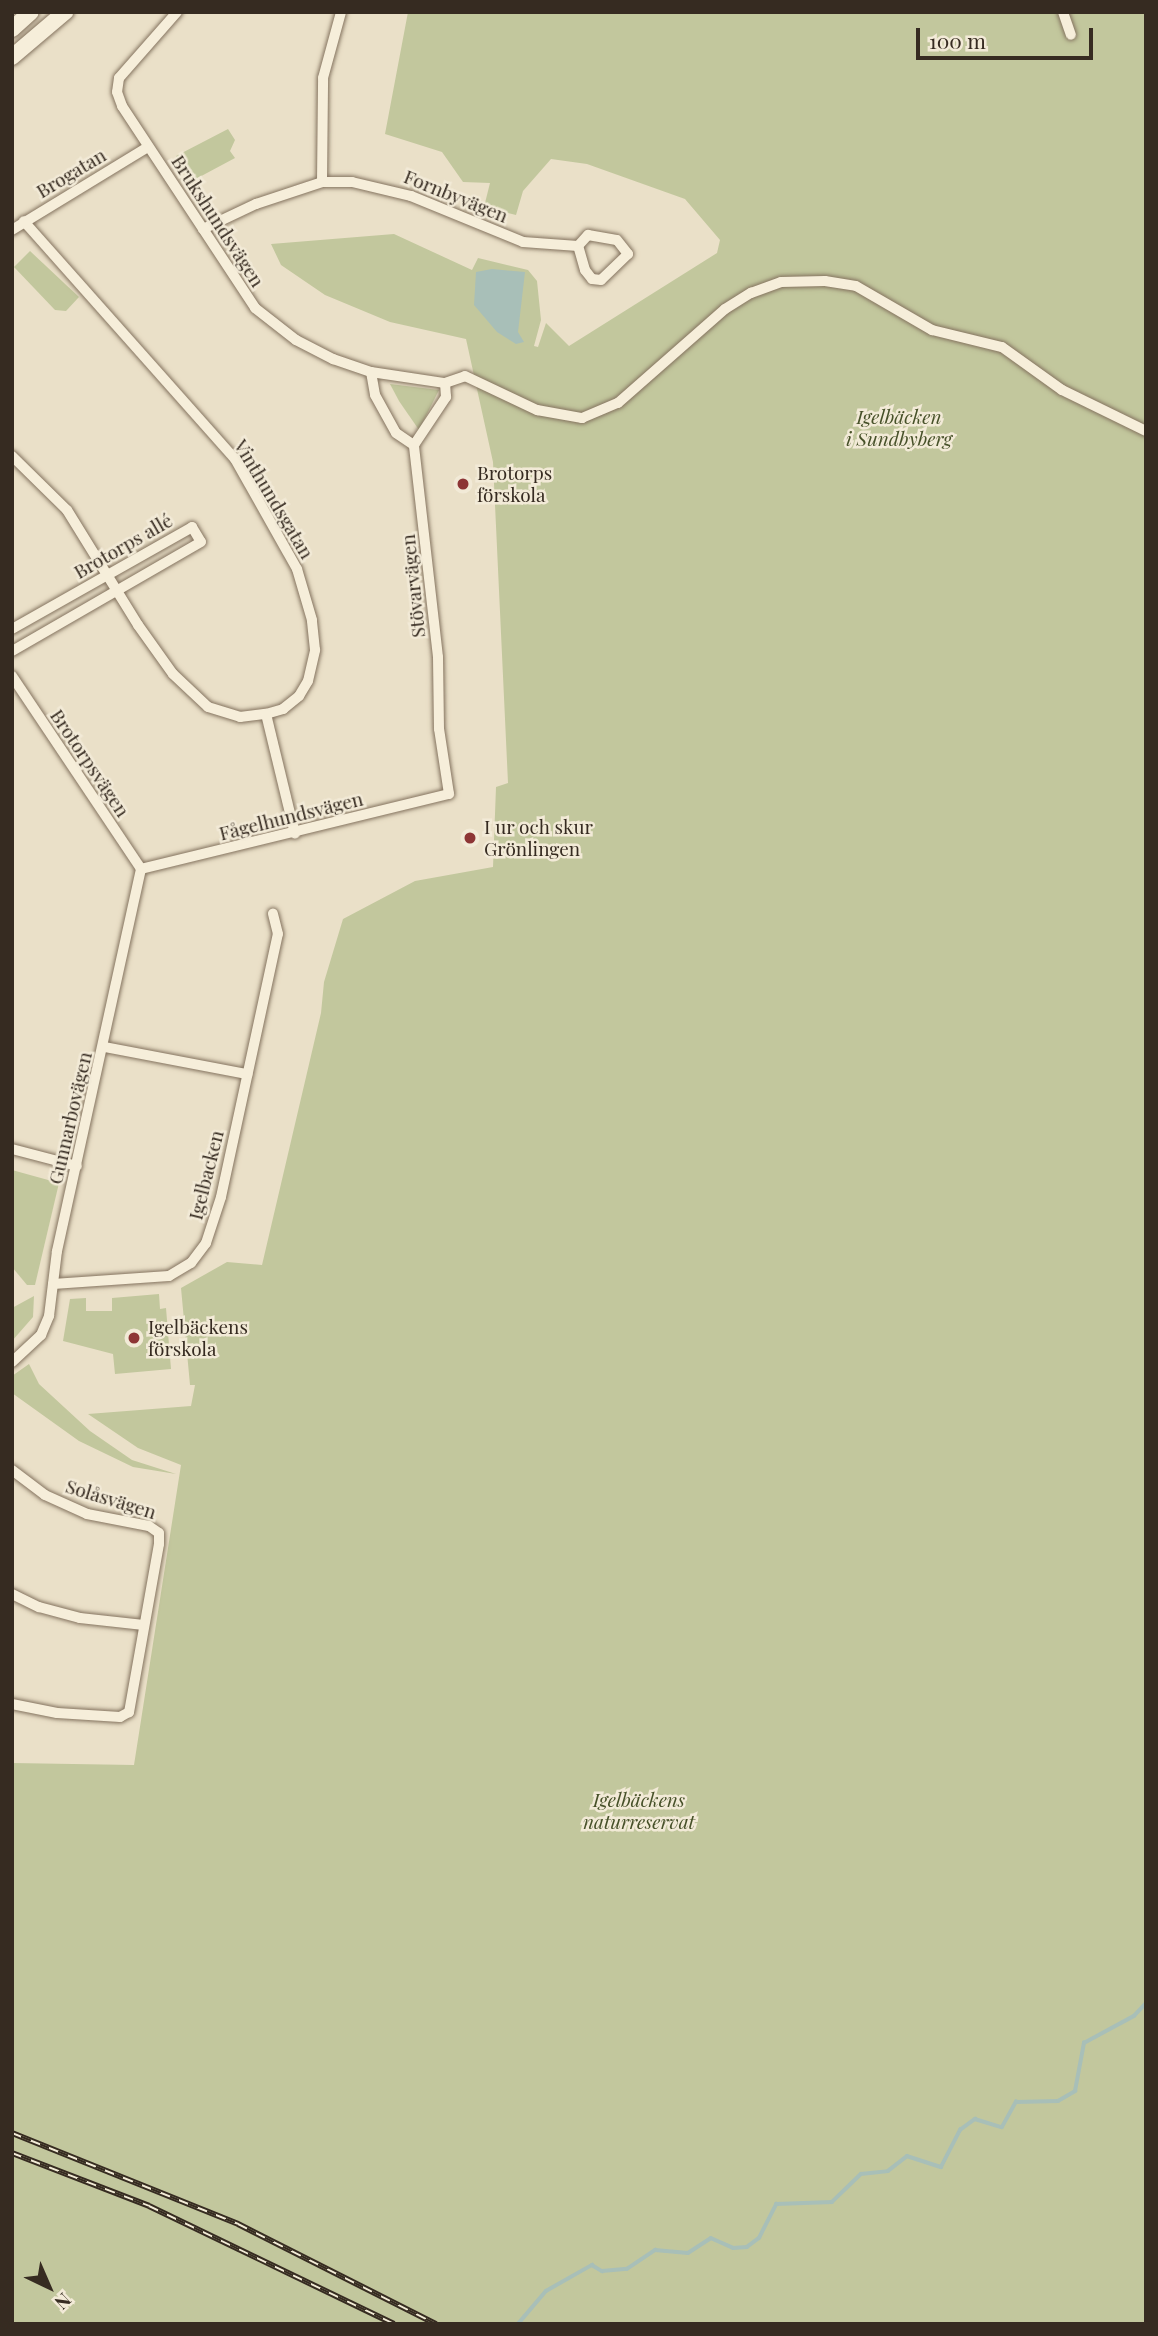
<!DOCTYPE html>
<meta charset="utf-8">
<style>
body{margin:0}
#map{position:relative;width:1158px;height:2336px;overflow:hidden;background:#eae0c8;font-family:"Playfair Display",serif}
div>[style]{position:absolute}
.green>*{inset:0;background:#c2c79d}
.water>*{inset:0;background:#a8bfb8}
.stream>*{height:3.5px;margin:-1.75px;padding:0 1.75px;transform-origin:1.75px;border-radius:1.75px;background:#a8bfb8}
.roads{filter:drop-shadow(0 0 2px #84735f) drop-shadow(0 0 2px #84735f)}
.minor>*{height:10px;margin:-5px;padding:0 5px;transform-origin:5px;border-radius:5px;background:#f6eeda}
.secondary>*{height:16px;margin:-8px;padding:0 8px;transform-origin:8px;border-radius:8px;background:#f6eeda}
.rail>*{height:6px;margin-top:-3px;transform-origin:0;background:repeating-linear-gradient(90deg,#f2ead7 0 10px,#362b21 0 20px);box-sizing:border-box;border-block:2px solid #362b21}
.dots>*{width:19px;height:19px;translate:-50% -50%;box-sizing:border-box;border:4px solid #f2ead7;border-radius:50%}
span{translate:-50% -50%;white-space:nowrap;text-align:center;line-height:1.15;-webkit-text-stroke:5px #f2ead7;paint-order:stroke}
.street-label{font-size:19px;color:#362b21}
.park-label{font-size:19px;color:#475129;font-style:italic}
.poi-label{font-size:19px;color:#362b21}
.left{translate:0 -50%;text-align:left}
.frame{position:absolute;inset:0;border:14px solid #362b21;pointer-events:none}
.north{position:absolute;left:14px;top:2252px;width:70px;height:70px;-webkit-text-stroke:5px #f2ead7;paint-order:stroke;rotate:136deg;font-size:19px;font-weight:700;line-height:28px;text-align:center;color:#362b21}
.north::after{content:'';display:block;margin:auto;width:24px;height:32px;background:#362b21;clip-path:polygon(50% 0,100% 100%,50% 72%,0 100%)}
.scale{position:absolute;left:916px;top:28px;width:177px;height:32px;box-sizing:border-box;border:4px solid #362b21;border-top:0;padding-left:9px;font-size:21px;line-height:24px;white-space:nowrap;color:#362b21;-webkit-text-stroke:5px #f2ead7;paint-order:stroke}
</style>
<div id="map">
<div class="green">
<div style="clip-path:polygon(408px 12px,1146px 12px,1146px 2324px,12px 2324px,12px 1763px,134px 1765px,181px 1465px,138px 1448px,88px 1414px,191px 1406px,195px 1385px,190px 1385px,181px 1288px,227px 1262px,262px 1265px,321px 1013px,324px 982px,343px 919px,415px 881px,493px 867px,496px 787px,508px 783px,493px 462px,466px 339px,390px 322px,325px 295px,281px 265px,271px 244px,394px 234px,472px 270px,478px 258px,528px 270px,537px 281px,541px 320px,534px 346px,538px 347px,546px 323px,569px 346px,717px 253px,720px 240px,685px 199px,587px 164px,551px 159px,523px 191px,516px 215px,484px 207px,490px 183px,463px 182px,442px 152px,385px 134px)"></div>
<div style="clip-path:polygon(228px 129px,235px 140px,230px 151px,235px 158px,192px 181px,176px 156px)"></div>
<div style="clip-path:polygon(30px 251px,79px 297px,66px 311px,55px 310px,14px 267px)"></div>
<div style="clip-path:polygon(390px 384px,439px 390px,419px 430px,399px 401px)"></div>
<div style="clip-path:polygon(12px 1170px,59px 1183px,35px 1285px,27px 1285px,12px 1267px)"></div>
<div style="clip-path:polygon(159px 1294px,160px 1309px,166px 1308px,171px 1369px,115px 1374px,113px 1354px,63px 1341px,70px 1299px,86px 1298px,86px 1311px,112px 1311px,112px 1298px)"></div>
<div style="clip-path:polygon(34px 1296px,33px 1317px,12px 1341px,12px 1308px)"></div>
<div style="clip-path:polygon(29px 1364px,39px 1384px,90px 1431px,132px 1460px,176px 1474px,133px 1467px,79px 1441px,12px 1393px,12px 1376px)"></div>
</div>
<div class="water">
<div style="clip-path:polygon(492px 269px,525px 272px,518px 332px,524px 342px,516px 344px,497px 332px,474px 305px,476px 272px)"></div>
</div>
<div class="stream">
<div style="left:518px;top:2324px;width:43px;rotate:-49.7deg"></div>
<div style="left:546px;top:2291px;width:53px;rotate:-29.5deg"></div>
<div style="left:592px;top:2265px;width:12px;rotate:31deg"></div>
<div style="left:602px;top:2271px;width:25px;rotate:-5deg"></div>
<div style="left:627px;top:2269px;width:34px;rotate:-34deg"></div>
<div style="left:655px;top:2250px;width:33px;rotate:5deg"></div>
<div style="left:688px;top:2253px;width:27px;rotate:-33deg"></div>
<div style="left:711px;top:2238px;width:24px;rotate:24deg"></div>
<div style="left:733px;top:2248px;width:14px;rotate:-4deg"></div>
<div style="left:747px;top:2247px;width:15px;rotate:-37deg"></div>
<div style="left:759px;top:2238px;width:38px;rotate:-63deg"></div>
<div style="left:776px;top:2204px;width:56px;rotate:-2deg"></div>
<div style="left:832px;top:2202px;width:40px;rotate:-44deg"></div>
<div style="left:861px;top:2174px;width:27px;rotate:-6deg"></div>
<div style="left:888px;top:2171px;width:24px;rotate:-38deg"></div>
<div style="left:907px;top:2156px;width:36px;rotate:18deg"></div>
<div style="left:941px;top:2167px;width:42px;rotate:-62.8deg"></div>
<div style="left:960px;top:2130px;width:19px;rotate:-36deg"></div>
<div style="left:975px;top:2119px;width:28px;rotate:17deg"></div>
<div style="left:1002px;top:2127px;width:29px;rotate:-61deg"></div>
<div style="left:1016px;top:2102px;width:42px;rotate:-1.4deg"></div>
<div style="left:1058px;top:2101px;width:20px;rotate:-30deg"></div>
<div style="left:1075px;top:2091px;width:49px;rotate:-79.4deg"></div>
<div style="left:1084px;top:2043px;width:57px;rotate:-28.4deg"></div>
<div style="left:1134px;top:2016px;width:18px;rotate:-47deg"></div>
</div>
<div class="roads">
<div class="minor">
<div style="left:177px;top:12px;width:88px;rotate:131.3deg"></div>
<div style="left:119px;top:78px;width:14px;rotate:98deg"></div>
<div style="left:117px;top:92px;width:15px;rotate:70deg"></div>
<div style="left:122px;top:106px;width:242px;rotate:56.6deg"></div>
<div style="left:255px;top:308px;width:52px;rotate:38deg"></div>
<div style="left:296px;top:340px;width:42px;rotate:27.2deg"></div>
<div style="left:333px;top:359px;width:40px;rotate:18.9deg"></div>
<div style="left:371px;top:372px;width:75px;rotate:8.5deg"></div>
<div style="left:445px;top:383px;width:21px;rotate:-19deg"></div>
<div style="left:465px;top:376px;width:80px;rotate:25.3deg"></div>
<div style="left:537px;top:410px;width:46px;rotate:10.1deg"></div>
<div style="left:582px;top:418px;width:39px;rotate:-23deg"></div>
<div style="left:618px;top:403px;width:142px;rotate:-41.3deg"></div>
<div style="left:725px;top:309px;width:31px;rotate:-32deg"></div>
<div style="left:751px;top:293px;width:32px;rotate:-20deg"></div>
<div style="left:781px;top:282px;width:44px;rotate:-1.3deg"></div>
<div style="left:825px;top:281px;width:31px;rotate:9deg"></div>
<div style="left:856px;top:286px;width:88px;rotate:30.1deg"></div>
<div style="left:932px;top:330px;width:72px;rotate:13.7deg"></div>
<div style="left:1002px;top:347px;width:74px;rotate:35.6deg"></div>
<div style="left:1062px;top:390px;width:93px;rotate:26deg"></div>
<div style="left:1063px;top:12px;width:24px;rotate:71deg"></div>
<div style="left:322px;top:182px;width:104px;rotate:-89.4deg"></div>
<div style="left:323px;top:78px;width:68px;rotate:-74.7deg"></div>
<div style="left:203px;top:229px;width:59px;rotate:-25.3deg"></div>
<div style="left:256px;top:204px;width:70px;rotate:-18.4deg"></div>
<div style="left:322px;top:182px;width:30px"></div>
<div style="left:352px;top:182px;width:61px;rotate:13.3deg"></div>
<div style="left:411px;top:196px;width:121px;rotate:22.3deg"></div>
<div style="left:523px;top:242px;width:55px;rotate:4.2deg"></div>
<div style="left:12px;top:230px;width:159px;rotate:-31.4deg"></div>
<div style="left:588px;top:235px;width:29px;rotate:10deg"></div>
<div style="left:617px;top:240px;width:18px;rotate:52deg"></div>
<div style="left:628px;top:254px;width:37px;rotate:136deg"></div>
<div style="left:601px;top:280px;width:9px;rotate:-174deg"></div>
<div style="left:592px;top:279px;width:11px;rotate:-128deg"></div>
<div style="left:585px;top:270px;width:25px;rotate:-106deg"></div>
<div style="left:578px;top:246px;width:15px;rotate:-48deg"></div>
<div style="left:371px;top:372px;width:23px;rotate:80deg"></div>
<div style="left:375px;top:395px;width:43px;rotate:61.1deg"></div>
<div style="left:396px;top:433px;width:22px;rotate:34deg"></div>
<div style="left:12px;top:456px;width:77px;rotate:44.5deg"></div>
<div style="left:67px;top:510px;width:135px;rotate:58.3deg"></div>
<div style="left:138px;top:625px;width:60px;rotate:54.5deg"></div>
<div style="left:173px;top:674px;width:48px;rotate:43.3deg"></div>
<div style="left:208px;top:707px;width:34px;rotate:17deg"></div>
<div style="left:240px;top:717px;width:26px;rotate:-7deg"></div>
<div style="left:266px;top:714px;width:18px;rotate:-16deg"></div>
<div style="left:283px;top:709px;width:21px;rotate:-39deg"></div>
<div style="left:299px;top:696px;width:17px;rotate:-59deg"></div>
<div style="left:308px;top:681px;width:32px;rotate:-77deg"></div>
<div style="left:315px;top:650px;width:30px;rotate:-96deg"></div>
<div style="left:312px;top:620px;width:53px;rotate:-106.4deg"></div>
<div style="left:297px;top:569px;width:126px;rotate:-119.4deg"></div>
<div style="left:235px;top:459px;width:318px;rotate:-131.6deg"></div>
<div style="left:12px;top:629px;width:207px;rotate:-29.5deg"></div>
<div style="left:192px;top:527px;width:17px;rotate:59deg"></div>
<div style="left:201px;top:542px;width:218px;rotate:150deg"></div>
<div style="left:12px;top:676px;width:232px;rotate:56.2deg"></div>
<div style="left:266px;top:714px;width:123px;rotate:76.4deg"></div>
<div style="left:141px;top:869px;width:317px;rotate:-13.7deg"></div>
<div style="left:449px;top:794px;width:66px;rotate:-98.7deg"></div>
<div style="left:439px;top:729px;width:72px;rotate:-90.8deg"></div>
<div style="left:438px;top:657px;width:213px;rotate:-96.5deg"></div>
<div style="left:414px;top:445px;width:58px;rotate:-56.3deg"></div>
<div style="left:446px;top:397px;width:14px;rotate:-94deg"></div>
<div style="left:105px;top:1047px;width:145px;rotate:10.8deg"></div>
<div style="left:12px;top:1149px;width:67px;rotate:14.7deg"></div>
<div style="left:53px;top:1284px;width:116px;rotate:-3.9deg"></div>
<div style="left:169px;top:1276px;width:26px;rotate:-31deg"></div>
<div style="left:191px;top:1263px;width:25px;rotate:-53deg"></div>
<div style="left:206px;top:1243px;width:48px;rotate:-71.9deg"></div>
<div style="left:221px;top:1197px;width:269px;rotate:-77.8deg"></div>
<div style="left:278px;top:934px;width:21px;rotate:-104deg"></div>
<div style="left:12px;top:1362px;width:40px;rotate:-43deg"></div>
<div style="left:41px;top:1335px;width:21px;rotate:-67deg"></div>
<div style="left:49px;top:1316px;width:65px;rotate:-83deg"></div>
<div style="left:57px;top:1251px;width:391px;rotate:-77.6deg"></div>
<div style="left:12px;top:1470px;width:41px;rotate:37.1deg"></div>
<div style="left:45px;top:1495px;width:46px;rotate:24.3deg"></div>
<div style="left:87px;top:1514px;width:63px;rotate:11deg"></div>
<div style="left:149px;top:1526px;width:12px;rotate:35deg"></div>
<div style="left:159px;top:1533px;width:11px;rotate:90deg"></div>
<div style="left:159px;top:1544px;width:171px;rotate:100.1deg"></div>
<div style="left:129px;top:1712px;width:10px;rotate:151deg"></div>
<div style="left:120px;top:1717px;width:63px;rotate:-176.4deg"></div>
<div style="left:57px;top:1713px;width:46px;rotate:-168.7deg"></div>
<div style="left:12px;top:1594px;width:30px;rotate:26deg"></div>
<div style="left:39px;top:1607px;width:42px;rotate:15deg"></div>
<div style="left:80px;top:1618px;width:64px;rotate:6.2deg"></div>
</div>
<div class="secondary">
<div style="left:12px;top:29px;width:25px;rotate:-42deg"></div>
<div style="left:12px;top:57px;width:70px;rotate:-40.3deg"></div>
</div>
</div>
<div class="rail">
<div style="left:12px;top:2133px;width:244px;rotate:21.9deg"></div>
<div style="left:238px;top:2224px;width:222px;rotate:26.8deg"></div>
<div style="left:12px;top:2153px;width:147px;rotate:21.1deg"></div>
<div style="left:149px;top:2206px;width:272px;rotate:25.7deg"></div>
</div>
<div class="dots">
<div style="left:463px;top:484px;background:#8d3535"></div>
<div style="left:470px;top:838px;background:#8d3535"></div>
<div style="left:134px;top:1338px;background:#8d3535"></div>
</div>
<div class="street-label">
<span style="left:71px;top:173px;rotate:-31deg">Brogatan</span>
<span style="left:456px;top:196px;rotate:22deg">Fornbyvägen</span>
<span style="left:218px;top:221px;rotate:57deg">Brukshundsvägen</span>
<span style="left:274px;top:499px;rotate:59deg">Vinthundsgatan</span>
<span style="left:123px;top:546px;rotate:-30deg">Brotorps allé</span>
<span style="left:413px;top:586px;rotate:-96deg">Stövarvägen</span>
<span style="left:90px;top:763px;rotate:56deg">Brotorpsvägen</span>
<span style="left:291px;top:816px;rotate:-14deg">Fågelhundsvägen</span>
<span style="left:70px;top:1118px;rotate:-77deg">Gunnarbovägen</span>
<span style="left:206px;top:1175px;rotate:-76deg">Igelbacken</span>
<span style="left:111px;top:1499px;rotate:17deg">Solåsvägen</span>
</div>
<div class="park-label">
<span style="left:899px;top:428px">Igelbäcken<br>i Sundbyberg</span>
<span style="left:639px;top:1811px">Igelbäckens<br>naturreservat</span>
</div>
<div class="poi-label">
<span class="left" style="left:477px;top:484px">Brotorps<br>förskola</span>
<span class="left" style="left:484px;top:838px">I ur och skur<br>Grönlingen</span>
<span class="left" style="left:148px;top:1338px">Igelbäckens<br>förskola</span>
</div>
<div class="frame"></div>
<div class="north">N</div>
<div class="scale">100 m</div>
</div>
